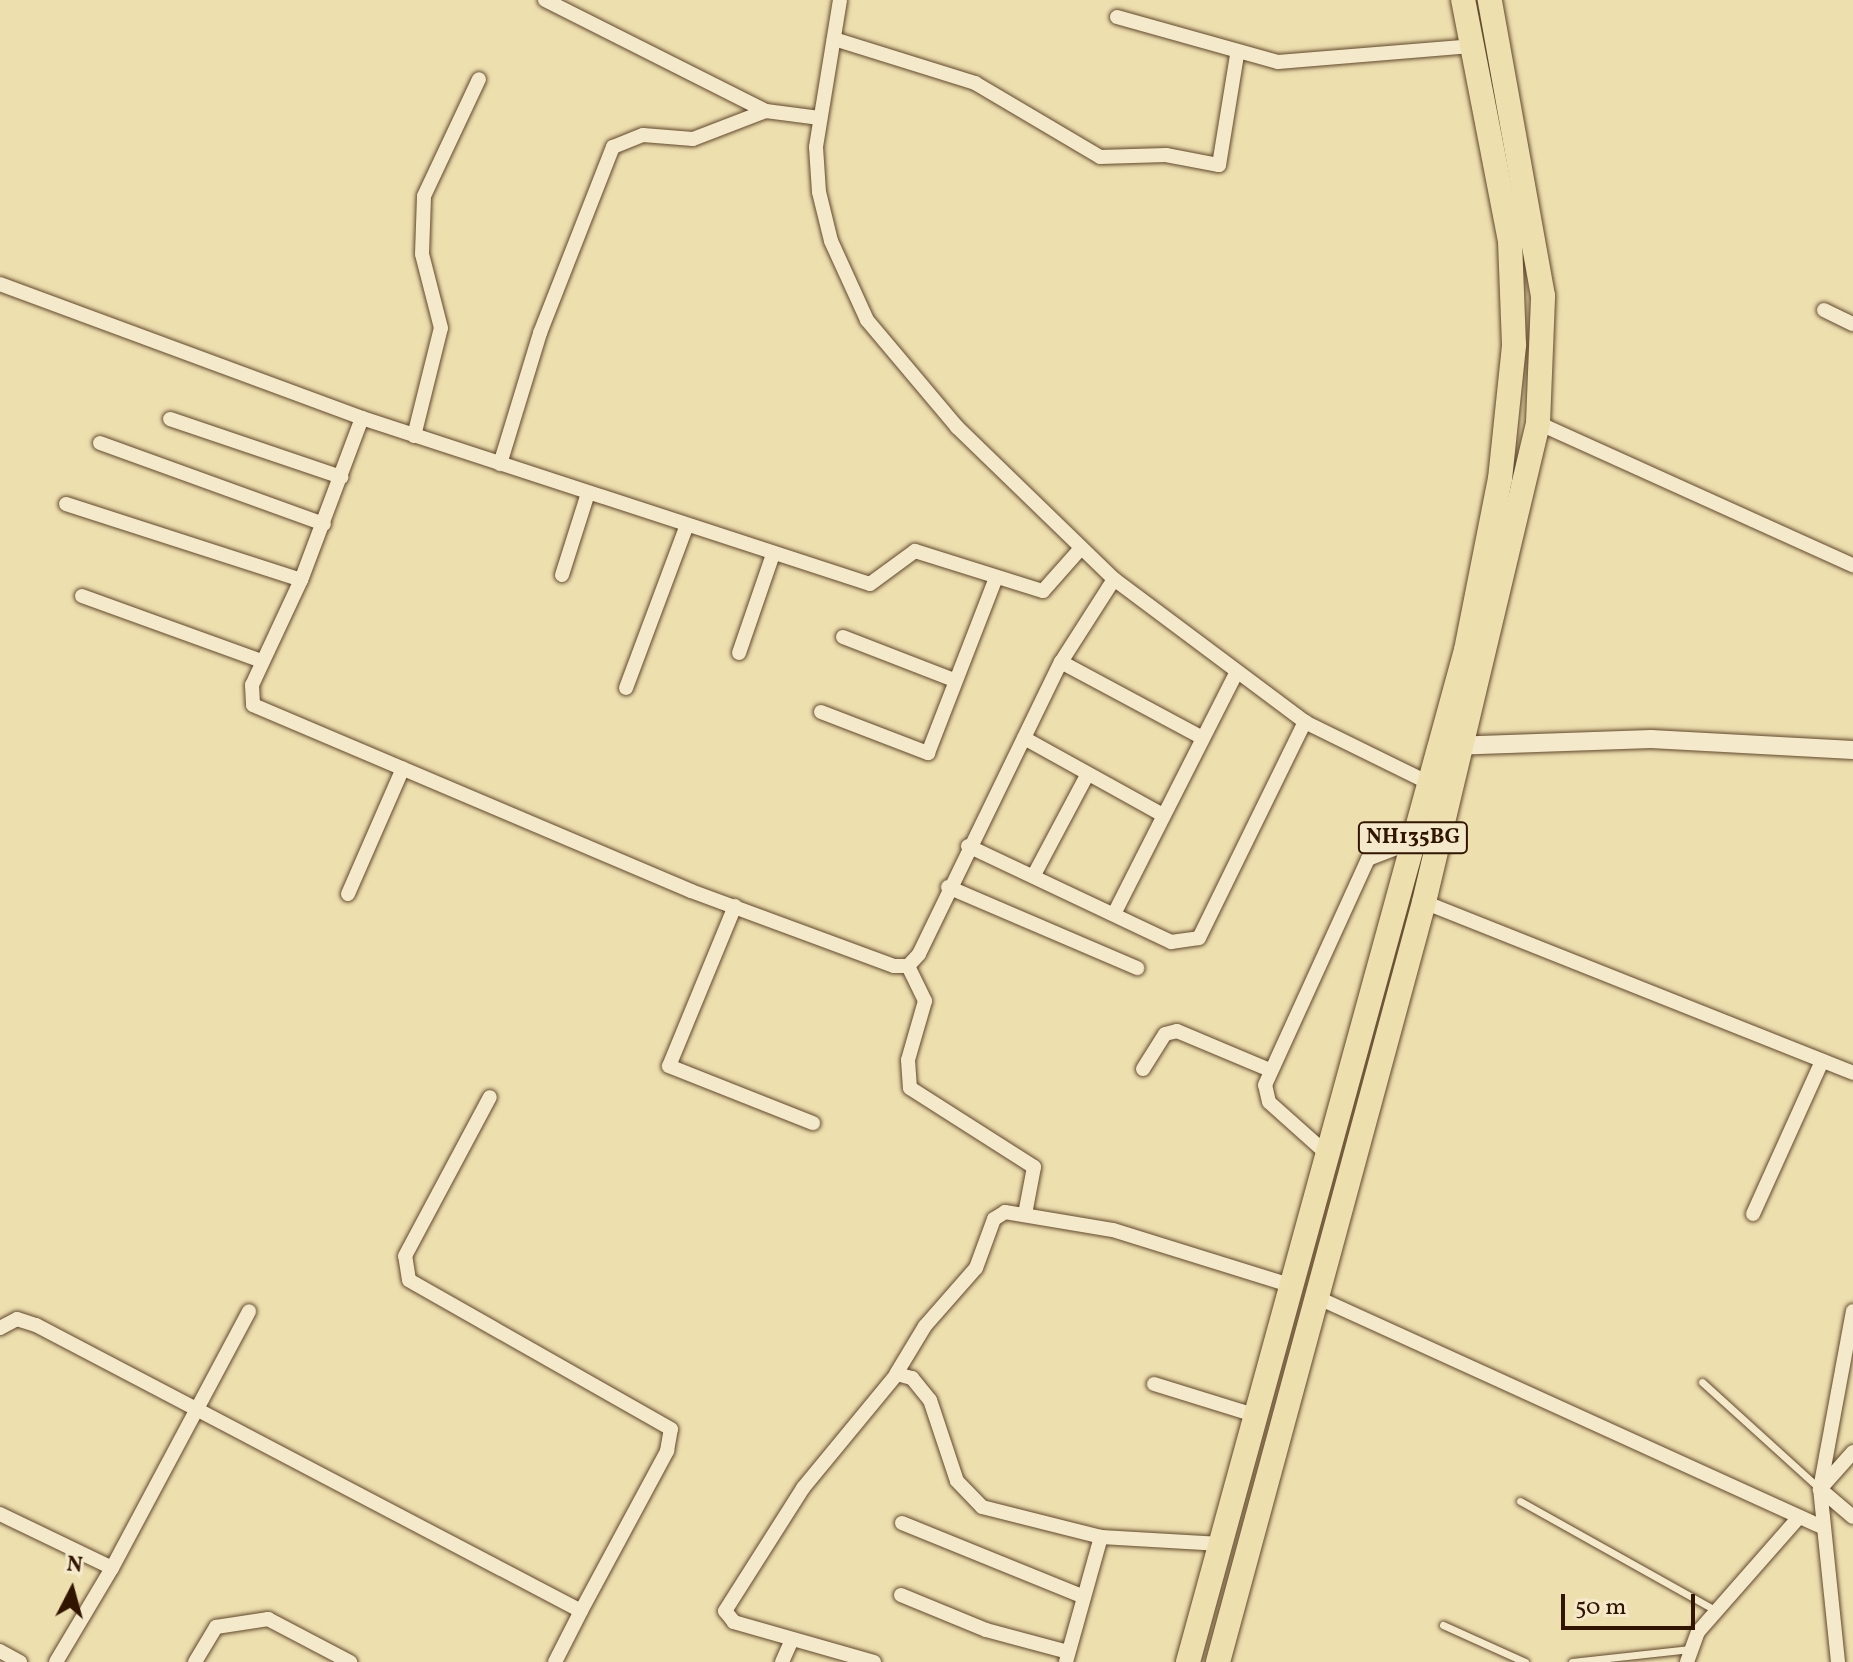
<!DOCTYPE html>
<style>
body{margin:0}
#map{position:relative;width:1853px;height:1662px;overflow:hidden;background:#eedfaf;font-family:Vollkorn,serif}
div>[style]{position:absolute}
.roads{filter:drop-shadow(0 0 2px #61482c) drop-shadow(0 0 2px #61482c)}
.service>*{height:7px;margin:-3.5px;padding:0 3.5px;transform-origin:3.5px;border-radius:3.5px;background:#f4eacb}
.minor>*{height:14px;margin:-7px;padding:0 7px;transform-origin:7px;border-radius:7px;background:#f4eacb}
.tertiary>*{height:18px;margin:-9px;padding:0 9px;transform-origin:9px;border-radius:9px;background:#f4eacb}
.trunk>*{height:24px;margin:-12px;padding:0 12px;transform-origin:12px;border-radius:12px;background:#eedfaf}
span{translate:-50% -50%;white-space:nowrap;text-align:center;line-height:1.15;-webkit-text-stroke:6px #f4eacb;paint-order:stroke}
.shield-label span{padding:2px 6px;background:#f4eacb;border:2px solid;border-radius:6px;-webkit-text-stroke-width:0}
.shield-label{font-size:22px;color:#321500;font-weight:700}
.north{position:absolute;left:32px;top:1550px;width:80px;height:80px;-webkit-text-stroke:6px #f4eacb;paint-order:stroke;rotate:6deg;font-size:22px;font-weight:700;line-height:32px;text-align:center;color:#321500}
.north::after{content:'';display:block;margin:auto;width:28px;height:36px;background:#321500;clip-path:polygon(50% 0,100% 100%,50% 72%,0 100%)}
.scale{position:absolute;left:1561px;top:1594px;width:134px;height:36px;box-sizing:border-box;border:4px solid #321500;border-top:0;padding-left:10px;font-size:24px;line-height:28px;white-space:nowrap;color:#321500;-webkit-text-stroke:6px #f4eacb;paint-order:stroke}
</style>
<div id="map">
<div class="roads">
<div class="service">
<div style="left:1702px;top:1382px;width:158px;rotate:42.2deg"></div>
<div style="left:1520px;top:1501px;width:226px;rotate:29.2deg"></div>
<div style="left:1443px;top:1625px;width:90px;rotate:24.3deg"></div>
<div style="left:1572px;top:1662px;width:119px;rotate:-6.3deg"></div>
</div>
<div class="minor">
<div style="left:545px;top:0;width:247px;rotate:26.7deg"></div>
<div style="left:840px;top:0;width:149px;rotate:99.3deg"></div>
<div style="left:816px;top:147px;width:45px;rotate:86.2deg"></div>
<div style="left:819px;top:192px;width:50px;rotate:76.2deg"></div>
<div style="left:831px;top:241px;width:87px;rotate:65.5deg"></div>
<div style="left:867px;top:320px;width:140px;rotate:49.9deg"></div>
<div style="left:957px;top:427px;width:219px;rotate:44.1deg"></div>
<div style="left:1114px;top:579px;width:239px;rotate:36.8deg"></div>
<div style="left:1305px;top:722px;width:138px;rotate:26.2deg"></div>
<div style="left:1117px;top:17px;width:167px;rotate:15.6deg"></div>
<div style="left:1278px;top:62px;width:194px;rotate:-4.7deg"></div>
<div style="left:834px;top:39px;width:148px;rotate:17.3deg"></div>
<div style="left:975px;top:83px;width:145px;rotate:30.6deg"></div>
<div style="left:1100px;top:157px;width:66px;rotate:-1.7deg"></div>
<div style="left:1166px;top:155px;width:54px;rotate:10.7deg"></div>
<div style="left:1219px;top:165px;width:111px;rotate:-80.7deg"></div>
<div style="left:0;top:284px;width:386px;rotate:20.3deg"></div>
<div style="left:362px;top:418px;width:534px;rotate:18.1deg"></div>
<div style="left:870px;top:584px;width:56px;rotate:-36.3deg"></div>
<div style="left:915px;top:551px;width:134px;rotate:17.4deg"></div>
<div style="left:1043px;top:591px;width:57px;rotate:-48.5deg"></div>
<div style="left:1824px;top:310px;width:32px;rotate:26deg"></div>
<div style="left:362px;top:418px;width:173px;rotate:110.6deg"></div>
<div style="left:301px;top:580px;width:116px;rotate:115deg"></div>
<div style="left:252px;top:685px;width:20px;rotate:87deg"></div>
<div style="left:253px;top:705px;width:476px;rotate:23deg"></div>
<div style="left:691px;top:891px;width:216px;rotate:20.3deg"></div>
<div style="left:894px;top:966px;width:14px"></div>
<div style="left:908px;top:966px;width:16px;rotate:-47deg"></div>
<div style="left:919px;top:954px;width:325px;rotate:-64.1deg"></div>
<div style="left:1061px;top:662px;width:98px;rotate:-57.4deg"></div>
<div style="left:170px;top:419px;width:181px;rotate:18.7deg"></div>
<div style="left:1538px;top:423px;width:346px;rotate:24.3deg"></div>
<div style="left:414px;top:436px;width:111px;rotate:-76deg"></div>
<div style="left:441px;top:328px;width:76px;rotate:-104.4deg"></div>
<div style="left:422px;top:254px;width:58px;rotate:-88deg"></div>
<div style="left:424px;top:196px;width:129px;rotate:-64.8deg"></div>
<div style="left:100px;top:443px;width:238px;rotate:19.9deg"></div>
<div style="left:500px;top:464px;width:137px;rotate:-73deg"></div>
<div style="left:540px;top:333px;width:200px;rotate:-68.6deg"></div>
<div style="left:613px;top:147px;width:32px;rotate:-22deg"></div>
<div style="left:643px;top:135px;width:50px;rotate:4.6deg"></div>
<div style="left:693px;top:139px;width:78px;rotate:-21deg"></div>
<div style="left:766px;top:111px;width:54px;rotate:7.4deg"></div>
<div style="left:66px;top:504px;width:247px;rotate:17.9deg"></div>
<div style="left:562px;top:575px;width:86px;rotate:-72.4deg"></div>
<div style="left:82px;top:596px;width:191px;rotate:19.9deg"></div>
<div style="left:843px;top:637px;width:119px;rotate:21.2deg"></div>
<div style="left:739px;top:653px;width:105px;rotate:-71deg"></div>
<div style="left:1061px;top:662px;width:159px;rotate:28.2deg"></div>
<div style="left:626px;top:688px;width:174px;rotate:-69.5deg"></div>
<div style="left:821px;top:712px;width:115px;rotate:21deg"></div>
<div style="left:928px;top:753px;width:188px;rotate:-68.8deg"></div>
<div style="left:1024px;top:738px;width:157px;rotate:29deg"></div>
<div style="left:968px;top:846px;width:225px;rotate:25.3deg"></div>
<div style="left:1171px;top:942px;width:28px;rotate:-8deg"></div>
<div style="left:1199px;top:938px;width:241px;rotate:-63.9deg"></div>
<div style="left:1035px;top:873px;width:111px;rotate:-62deg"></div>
<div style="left:948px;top:887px;width:206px;rotate:23.2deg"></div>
<div style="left:348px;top:894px;width:137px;rotate:-66.4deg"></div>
<div style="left:1424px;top:902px;width:462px;rotate:21.7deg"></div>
<div style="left:735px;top:906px;width:173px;rotate:112.4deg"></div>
<div style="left:669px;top:1066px;width:155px;rotate:21.6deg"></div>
<div style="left:1115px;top:912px;width:266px;rotate:-63.1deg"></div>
<div style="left:908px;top:966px;width:39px;rotate:64deg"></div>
<div style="left:925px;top:1001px;width:61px;rotate:106.1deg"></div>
<div style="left:908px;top:1060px;width:28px;rotate:86deg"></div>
<div style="left:910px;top:1088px;width:147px;rotate:32.5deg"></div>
<div style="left:1034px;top:1167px;width:48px;rotate:100.8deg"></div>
<div style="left:1143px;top:1069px;width:41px;rotate:-57.8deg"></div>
<div style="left:1165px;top:1034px;width:12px;rotate:-14deg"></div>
<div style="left:1177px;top:1031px;width:101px;rotate:22.8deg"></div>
<div style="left:1326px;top:1153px;width:76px;rotate:-138.2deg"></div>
<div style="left:1269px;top:1102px;width:17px;rotate:-103deg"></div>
<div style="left:1265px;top:1085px;width:248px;rotate:-65.5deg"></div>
<div style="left:1368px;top:859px;width:47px;rotate:-21.1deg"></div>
<div style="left:1753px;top:1214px;width:168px;rotate:-65.7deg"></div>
<div style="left:1314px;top:1296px;width:558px;rotate:24.45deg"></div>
<div style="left:0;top:1328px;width:19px;rotate:-28deg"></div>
<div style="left:17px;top:1319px;width:20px;rotate:18deg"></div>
<div style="left:36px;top:1325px;width:615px;rotate:27.69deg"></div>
<div style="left:581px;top:1611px;width:182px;rotate:-61.7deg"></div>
<div style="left:667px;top:1451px;width:22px;rotate:-80deg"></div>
<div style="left:671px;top:1429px;width:301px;rotate:-150.4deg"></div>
<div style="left:409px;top:1280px;width:24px;rotate:-99deg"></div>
<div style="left:405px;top:1256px;width:180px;rotate:-61.9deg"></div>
<div style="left:896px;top:1374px;width:56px;rotate:-58.9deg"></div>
<div style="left:925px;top:1326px;width:77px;rotate:-48.7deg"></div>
<div style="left:976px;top:1268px;width:52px;rotate:-69.8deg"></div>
<div style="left:994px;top:1219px;width:13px;rotate:-32deg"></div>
<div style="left:1005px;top:1212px;width:109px;rotate:9.5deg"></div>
<div style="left:1113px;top:1230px;width:185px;rotate:17.3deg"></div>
<div style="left:1154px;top:1384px;width:105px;rotate:17.2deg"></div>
<div style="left:1853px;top:1452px;width:50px;rotate:131.7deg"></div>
<div style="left:1820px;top:1489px;width:43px;rotate:40.3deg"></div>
<div style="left:0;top:1514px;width:124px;rotate:25.7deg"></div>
<div style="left:112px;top:1568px;width:109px;rotate:120.8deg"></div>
<div style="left:902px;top:1523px;width:196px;rotate:22.1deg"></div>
<div style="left:112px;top:1568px;width:291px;rotate:-61.9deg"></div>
<div style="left:901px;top:1595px;width:92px;rotate:22.4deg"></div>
<div style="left:986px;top:1630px;width:85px;rotate:15deg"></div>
<div style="left:0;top:1651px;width:23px;rotate:29deg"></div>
<div style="left:195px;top:1662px;width:41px;rotate:-59deg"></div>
<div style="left:216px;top:1627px;width:53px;rotate:-8.7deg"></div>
<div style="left:268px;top:1619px;width:93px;rotate:27.7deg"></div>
<div style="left:555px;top:1662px;width:57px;rotate:-63deg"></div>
<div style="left:782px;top:1662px;width:24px;rotate:-66deg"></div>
<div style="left:874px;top:1662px;width:146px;rotate:-164.1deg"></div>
<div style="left:734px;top:1622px;width:14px;rotate:-129deg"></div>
<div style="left:725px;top:1611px;width:146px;rotate:-57.6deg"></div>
<div style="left:803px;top:1488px;width:148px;rotate:-50.5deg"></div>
<div style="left:897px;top:1374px;width:16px;rotate:15deg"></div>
<div style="left:912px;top:1378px;width:28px;rotate:51deg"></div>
<div style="left:930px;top:1400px;width:85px;rotate:71.6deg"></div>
<div style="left:957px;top:1481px;width:36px;rotate:46deg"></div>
<div style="left:982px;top:1507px;width:123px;rotate:14.1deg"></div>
<div style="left:1101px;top:1537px;width:120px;rotate:3.3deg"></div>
<div style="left:1066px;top:1662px;width:130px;rotate:-74.4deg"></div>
<div style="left:1687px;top:1662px;width:32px;rotate:-70deg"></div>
<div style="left:1698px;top:1632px;width:153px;rotate:-48.7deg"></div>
<div style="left:1838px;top:1662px;width:174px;rotate:-95.9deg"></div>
<div style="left:1820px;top:1489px;width:181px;rotate:-79.5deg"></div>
</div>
<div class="tertiary">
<div style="left:1451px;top:746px;width:200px;rotate:-2deg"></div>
<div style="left:1651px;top:739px;width:202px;rotate:3.1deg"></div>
</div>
<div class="trunk">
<div style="left:1188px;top:1662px;width:1049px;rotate:-74.64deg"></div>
<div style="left:1466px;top:650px;width:174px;rotate:-78.8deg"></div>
<div style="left:1500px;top:479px;width:135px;rotate:-84deg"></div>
<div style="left:1514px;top:345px;width:104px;rotate:-92.2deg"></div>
<div style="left:1510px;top:241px;width:246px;rotate:-101deg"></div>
<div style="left:1218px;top:1662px;width:787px;rotate:-74.83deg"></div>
<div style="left:1424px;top:902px;width:492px;rotate:-76.6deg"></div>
<div style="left:1538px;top:423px;width:127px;rotate:-87.7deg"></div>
<div style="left:1543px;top:296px;width:301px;rotate:-100.2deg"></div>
</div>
</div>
<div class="shield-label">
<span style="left:1413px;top:838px">NH135BG</span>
</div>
<div class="north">N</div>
<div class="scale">50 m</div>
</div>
